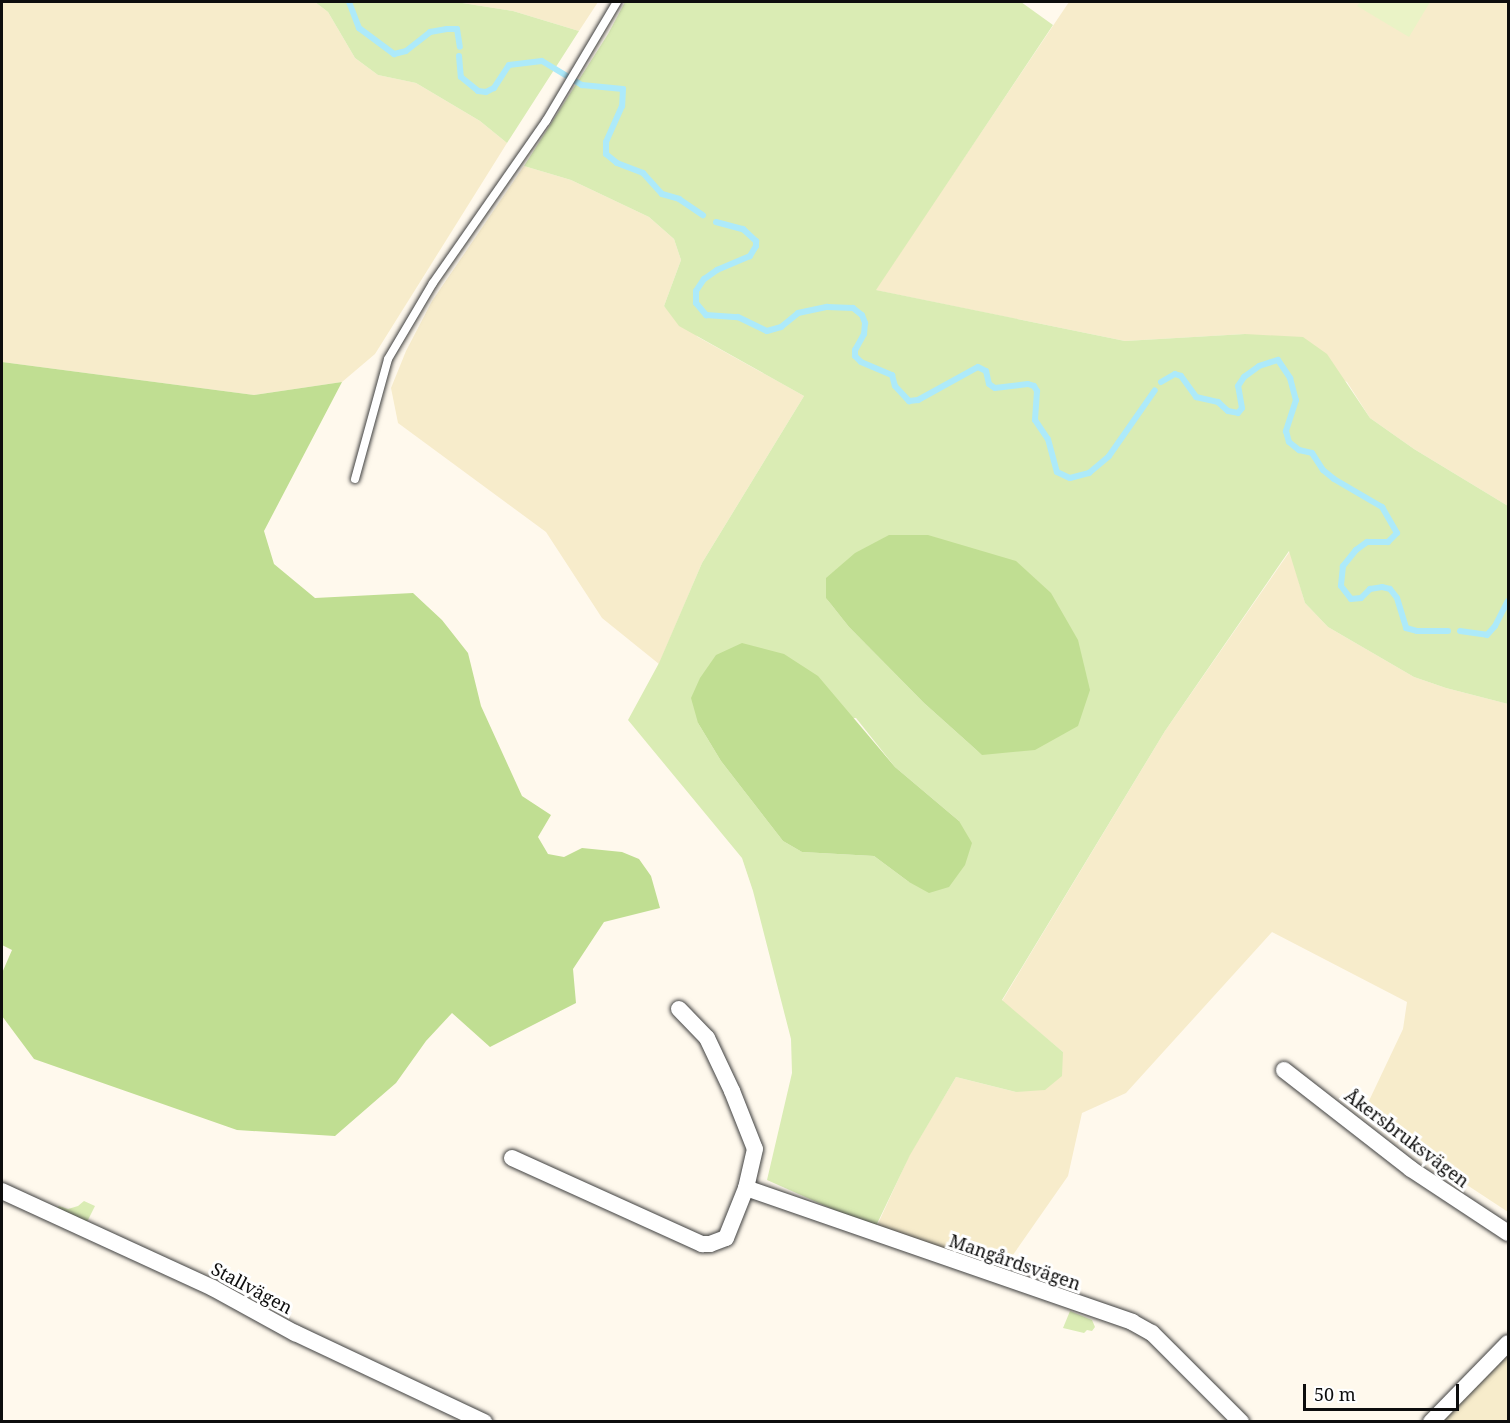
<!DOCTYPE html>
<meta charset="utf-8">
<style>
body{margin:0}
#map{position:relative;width:1510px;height:1423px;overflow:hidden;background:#fff9ed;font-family:"Noto Serif",serif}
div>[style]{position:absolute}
.farmland>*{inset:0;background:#f7eccb}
.green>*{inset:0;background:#daecb4}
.forest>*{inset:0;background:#c0de92}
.pitch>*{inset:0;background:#eaf3c6}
.stream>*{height:6px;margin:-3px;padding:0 3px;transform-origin:3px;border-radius:3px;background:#adeafa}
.roads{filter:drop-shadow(0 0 2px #404040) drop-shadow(0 0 2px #404040)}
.service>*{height:8px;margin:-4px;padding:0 4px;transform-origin:4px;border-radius:4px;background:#fff}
.minor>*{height:16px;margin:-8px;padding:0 8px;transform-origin:8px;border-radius:8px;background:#fff}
span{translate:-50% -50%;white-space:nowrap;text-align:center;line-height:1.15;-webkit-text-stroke:6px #fff;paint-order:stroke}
.street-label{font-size:18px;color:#0d0d0d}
.frame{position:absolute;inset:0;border:3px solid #0d0d0d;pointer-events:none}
.scale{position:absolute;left:1303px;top:1384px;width:156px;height:27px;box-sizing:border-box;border:3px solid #0d0d0d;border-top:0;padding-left:8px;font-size:18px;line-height:21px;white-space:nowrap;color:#0d0d0d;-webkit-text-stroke:4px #fff;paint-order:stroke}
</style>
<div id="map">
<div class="farmland">
<div style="clip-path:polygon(2px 2px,315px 2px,328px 12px,355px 58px,378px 75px,416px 83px,480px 121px,507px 143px,375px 354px,342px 382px,254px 395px,2px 362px)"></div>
<div style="clip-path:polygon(456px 2px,598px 2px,579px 31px,513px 11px)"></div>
<div style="clip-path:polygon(1069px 2px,1508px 2px,1508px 506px,1414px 449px,1370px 418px,1347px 382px,1245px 334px,1125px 341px,875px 290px)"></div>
<div style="clip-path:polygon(524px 166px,571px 180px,649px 217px,674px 239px,681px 260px,664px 306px,698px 337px,804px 396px,702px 563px,659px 664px,602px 618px,546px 532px,398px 423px,391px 388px,406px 351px,432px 301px)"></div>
<div style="clip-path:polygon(1290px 551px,1305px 603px,1328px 627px,1414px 677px,1446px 688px,1508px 704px,1508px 1212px,1385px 1131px,1367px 1105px,1403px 1029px,1407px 1002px,1272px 932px,1126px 1093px,1082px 1113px,1068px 1176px,1001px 1272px,876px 1228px,910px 1154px,956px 1077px,1016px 1092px,1063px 1052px,1002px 1001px,1165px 731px)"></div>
<div style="clip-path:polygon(1508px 1355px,1508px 1421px,1442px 1421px)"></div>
</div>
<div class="green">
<div style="clip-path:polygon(315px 2px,456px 2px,513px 11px,579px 31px,507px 143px,480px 121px,416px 83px,378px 75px,355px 58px,328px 12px)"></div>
<div style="clip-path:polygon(evenodd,625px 2px,1021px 2px,1053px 25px,876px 290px,1125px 341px,1245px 334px,1303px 337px,1327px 354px,1370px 418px,1414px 449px,1508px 506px,1508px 704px,1446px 688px,1414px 677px,1328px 627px,1305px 603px,1289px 551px,1165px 731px,1002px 1000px,1063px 1052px,1062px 1076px,1045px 1090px,1016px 1092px,956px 1077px,910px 1155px,875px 1228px,767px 1180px,792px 1073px,791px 1039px,753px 891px,742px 858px,628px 720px,659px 663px,702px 563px,804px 396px,679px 326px,664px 306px,681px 260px,674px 239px,649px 217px,571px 180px,524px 166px,608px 34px,625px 2px,826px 598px,982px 755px,924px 703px,849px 627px,826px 598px,625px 2px,856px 718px,895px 767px,959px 821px,909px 882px,874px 856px,802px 852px,783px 841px,721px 761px,698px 723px,856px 718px)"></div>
<div style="clip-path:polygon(84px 1201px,95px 1206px,87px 1222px,56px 1209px,59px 1206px,68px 1209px,78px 1206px)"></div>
<div style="clip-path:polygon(1070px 1311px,1092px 1320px,1095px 1327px,1092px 1331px,1087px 1330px,1084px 1333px,1063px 1328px)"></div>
</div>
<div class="forest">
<div style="clip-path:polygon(2px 362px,254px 395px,342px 382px,264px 531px,274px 564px,315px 598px,413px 593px,442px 620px,468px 653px,481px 706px,522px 796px,551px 815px,538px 837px,548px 854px,564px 857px,582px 848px,622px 852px,639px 859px,651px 876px,660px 908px,604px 922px,573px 969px,576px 1003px,490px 1047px,452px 1013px,426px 1041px,396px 1083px,335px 1136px,237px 1130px,34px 1059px,2px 1016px,2px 973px,12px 950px,2px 945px)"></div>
<div style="clip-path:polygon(889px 535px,928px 535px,1016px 561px,1051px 593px,1078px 640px,1090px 690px,1078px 726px,1035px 750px,982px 755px,924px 703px,849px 627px,826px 598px,826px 578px,855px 553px)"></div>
<div style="clip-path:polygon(742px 643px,784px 654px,818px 676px,895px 767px,959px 821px,972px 843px,965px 865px,949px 887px,929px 893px,909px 882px,874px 856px,802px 852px,783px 841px,721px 761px,698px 723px,691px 698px,700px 678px,716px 655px)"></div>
</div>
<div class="pitch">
<div style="clip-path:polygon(1360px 2px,1430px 2px,1409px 37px,1357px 6px)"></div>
</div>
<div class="stream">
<div style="left:349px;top:2px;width:28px;rotate:69deg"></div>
<div style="left:359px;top:28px;width:44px;rotate:36.6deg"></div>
<div style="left:394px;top:54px;width:12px;rotate:-14deg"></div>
<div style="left:406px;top:51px;width:31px;rotate:-38deg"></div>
<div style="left:430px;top:32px;width:17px;rotate:-10deg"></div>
<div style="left:447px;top:29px;width:10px"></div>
<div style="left:457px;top:29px;width:18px;rotate:81deg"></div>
<div style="left:459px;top:56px;width:21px;rotate:85deg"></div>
<div style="left:461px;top:77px;width:22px;rotate:39deg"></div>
<div style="left:478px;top:91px;width:8px;rotate:7deg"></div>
<div style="left:486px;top:92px;width:9px;rotate:-27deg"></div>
<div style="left:494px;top:88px;width:27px;rotate:-57deg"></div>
<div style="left:509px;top:65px;width:33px;rotate:-7deg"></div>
<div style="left:542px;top:61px;width:47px;rotate:31deg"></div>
<div style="left:582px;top:85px;width:41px;rotate:5.6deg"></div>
<div style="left:623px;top:89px;width:17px;rotate:93deg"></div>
<div style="left:622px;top:106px;width:39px;rotate:114deg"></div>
<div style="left:606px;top:142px;width:12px;rotate:90deg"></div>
<div style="left:606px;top:154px;width:14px;rotate:39deg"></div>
<div style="left:617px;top:163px;width:28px;rotate:21deg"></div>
<div style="left:643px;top:173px;width:28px;rotate:48deg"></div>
<div style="left:662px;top:194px;width:18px;rotate:16deg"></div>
<div style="left:679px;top:199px;width:29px;rotate:34deg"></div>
<div style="left:716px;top:222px;width:28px;rotate:15deg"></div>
<div style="left:743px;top:229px;width:18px;rotate:43deg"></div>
<div style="left:756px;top:241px;width:5px;rotate:90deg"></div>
<div style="left:756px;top:246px;width:12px;rotate:121deg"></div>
<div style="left:750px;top:256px;width:36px;rotate:157deg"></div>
<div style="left:717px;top:270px;width:16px;rotate:145deg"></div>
<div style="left:704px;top:279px;width:14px;rotate:124deg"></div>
<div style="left:696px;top:291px;width:12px;rotate:90deg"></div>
<div style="left:696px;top:303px;width:16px;rotate:50deg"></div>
<div style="left:706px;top:315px;width:32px;rotate:4deg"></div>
<div style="left:738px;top:317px;width:32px;rotate:26deg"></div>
<div style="left:767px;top:331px;width:15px;rotate:-16deg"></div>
<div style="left:781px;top:327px;width:22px;rotate:-39deg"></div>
<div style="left:798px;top:313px;width:30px;rotate:-12deg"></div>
<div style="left:827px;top:307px;width:26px;rotate:2deg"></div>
<div style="left:853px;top:308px;width:11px;rotate:38deg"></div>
<div style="left:862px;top:315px;width:9px;rotate:69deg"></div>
<div style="left:865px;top:323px;width:11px;rotate:95deg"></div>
<div style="left:864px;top:334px;width:18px;rotate:119deg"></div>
<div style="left:855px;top:350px;width:6px;rotate:90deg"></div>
<div style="left:855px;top:356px;width:8px;rotate:45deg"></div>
<div style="left:861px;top:362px;width:34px;rotate:23deg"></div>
<div style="left:892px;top:375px;width:11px;rotate:75deg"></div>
<div style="left:895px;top:386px;width:21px;rotate:47deg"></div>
<div style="left:909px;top:401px;width:9px;rotate:-6deg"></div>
<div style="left:918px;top:400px;width:68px;rotate:-28.8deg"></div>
<div style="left:978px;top:367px;width:9px;rotate:27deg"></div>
<div style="left:986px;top:371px;width:13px;rotate:77deg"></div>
<div style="left:989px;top:384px;width:7px;rotate:34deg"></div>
<div style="left:995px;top:388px;width:33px;rotate:-7deg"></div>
<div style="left:1028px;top:384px;width:6px;rotate:18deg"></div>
<div style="left:1034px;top:386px;width:6px;rotate:59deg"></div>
<div style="left:1037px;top:391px;width:29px;rotate:94deg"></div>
<div style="left:1035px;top:420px;width:23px;rotate:56deg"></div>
<div style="left:1048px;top:439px;width:34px;rotate:75deg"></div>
<div style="left:1057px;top:472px;width:14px;rotate:25deg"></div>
<div style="left:1070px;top:478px;width:20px;rotate:-15deg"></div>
<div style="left:1089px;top:473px;width:26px;rotate:-40deg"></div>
<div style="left:1109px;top:456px;width:80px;rotate:-55.1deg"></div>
<div style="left:1161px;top:382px;width:16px;rotate:-30deg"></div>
<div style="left:1175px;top:374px;width:6px;rotate:18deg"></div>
<div style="left:1181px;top:376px;width:26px;rotate:54deg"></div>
<div style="left:1196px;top:397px;width:23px;rotate:13deg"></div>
<div style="left:1218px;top:402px;width:13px;rotate:42deg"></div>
<div style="left:1228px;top:411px;width:10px;rotate:11deg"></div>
<div style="left:1238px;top:413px;width:6px;rotate:-51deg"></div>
<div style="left:1242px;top:408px;width:22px;rotate:-100deg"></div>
<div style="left:1238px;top:386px;width:11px;rotate:-56deg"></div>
<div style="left:1244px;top:377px;width:19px;rotate:-36deg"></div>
<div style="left:1259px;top:366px;width:20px;rotate:-18deg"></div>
<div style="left:1278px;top:360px;width:22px;rotate:56deg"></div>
<div style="left:1290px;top:378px;width:23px;rotate:75deg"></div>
<div style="left:1296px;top:400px;width:33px;rotate:108deg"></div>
<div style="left:1286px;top:431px;width:11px;rotate:75deg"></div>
<div style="left:1289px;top:442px;width:13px;rotate:39deg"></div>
<div style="left:1299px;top:450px;width:13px;rotate:13deg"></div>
<div style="left:1312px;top:453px;width:20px;rotate:57deg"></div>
<div style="left:1323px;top:470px;width:14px;rotate:39deg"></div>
<div style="left:1334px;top:479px;width:56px;rotate:30.3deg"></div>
<div style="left:1382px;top:507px;width:30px;rotate:60deg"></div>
<div style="left:1397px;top:533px;width:13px;rotate:135deg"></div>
<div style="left:1388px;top:542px;width:21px;rotate:180deg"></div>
<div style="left:1367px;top:542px;width:14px;rotate:144deg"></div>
<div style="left:1356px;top:550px;width:21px;rotate:129deg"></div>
<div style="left:1343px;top:566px;width:20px;rotate:96deg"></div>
<div style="left:1341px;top:586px;width:16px;rotate:52deg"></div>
<div style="left:1351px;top:599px;width:10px;rotate:-6deg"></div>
<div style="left:1361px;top:598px;width:13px;rotate:-45deg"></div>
<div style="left:1370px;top:589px;width:12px;rotate:-9deg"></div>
<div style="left:1382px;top:587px;width:8px;rotate:14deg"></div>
<div style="left:1390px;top:589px;width:11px;rotate:52deg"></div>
<div style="left:1397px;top:598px;width:31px;rotate:73deg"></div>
<div style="left:1406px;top:628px;width:11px;rotate:15deg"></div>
<div style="left:1417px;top:631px;width:31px"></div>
<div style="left:1460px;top:631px;width:27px;rotate:8deg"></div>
<div style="left:1487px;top:635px;width:12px;rotate:-48deg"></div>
<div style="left:1495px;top:626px;width:28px;rotate:-63deg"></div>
</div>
<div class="roads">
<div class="service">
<div style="left:355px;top:479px;width:124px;rotate:-74.6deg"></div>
<div style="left:388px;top:359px;width:88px;rotate:-59.4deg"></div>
<div style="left:433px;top:283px;width:198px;rotate:-55.1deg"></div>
<div style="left:546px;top:121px;width:139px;rotate:-59.2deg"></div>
</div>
<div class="minor">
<div style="left:679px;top:1009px;width:40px;rotate:46deg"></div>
<div style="left:707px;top:1038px;width:59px;rotate:64.7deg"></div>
<div style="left:732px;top:1091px;width:62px;rotate:68.4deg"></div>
<div style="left:755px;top:1149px;width:40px;rotate:103deg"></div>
<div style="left:1284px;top:1070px;width:161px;rotate:37.9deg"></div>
<div style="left:1411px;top:1169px;width:116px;rotate:33.4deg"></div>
<div style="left:512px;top:1158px;width:209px;rotate:24.4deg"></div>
<div style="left:702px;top:1244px;width:8px"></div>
<div style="left:710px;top:1244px;width:17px;rotate:-21deg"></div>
<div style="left:726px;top:1238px;width:54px;rotate:-68.2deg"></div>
<div style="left:746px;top:1188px;width:409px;rotate:19.1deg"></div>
<div style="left:1132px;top:1322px;width:23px;rotate:29deg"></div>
<div style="left:1152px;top:1333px;width:126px;rotate:45deg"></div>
<div style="left:2px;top:1191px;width:232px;rotate:24.7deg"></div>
<div style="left:213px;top:1288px;width:94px;rotate:28.8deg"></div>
<div style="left:295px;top:1333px;width:209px;rotate:25.2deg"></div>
<div style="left:1431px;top:1422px;width:110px;rotate:-45.7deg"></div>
</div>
</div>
<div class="street-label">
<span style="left:1407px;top:1138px;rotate:37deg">Åkersbruksvägen</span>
<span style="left:1015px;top:1262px;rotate:19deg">Mangårdsvägen</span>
<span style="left:252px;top:1288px;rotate:28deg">Stallvägen</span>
</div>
<div class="frame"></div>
<div class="scale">50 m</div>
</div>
